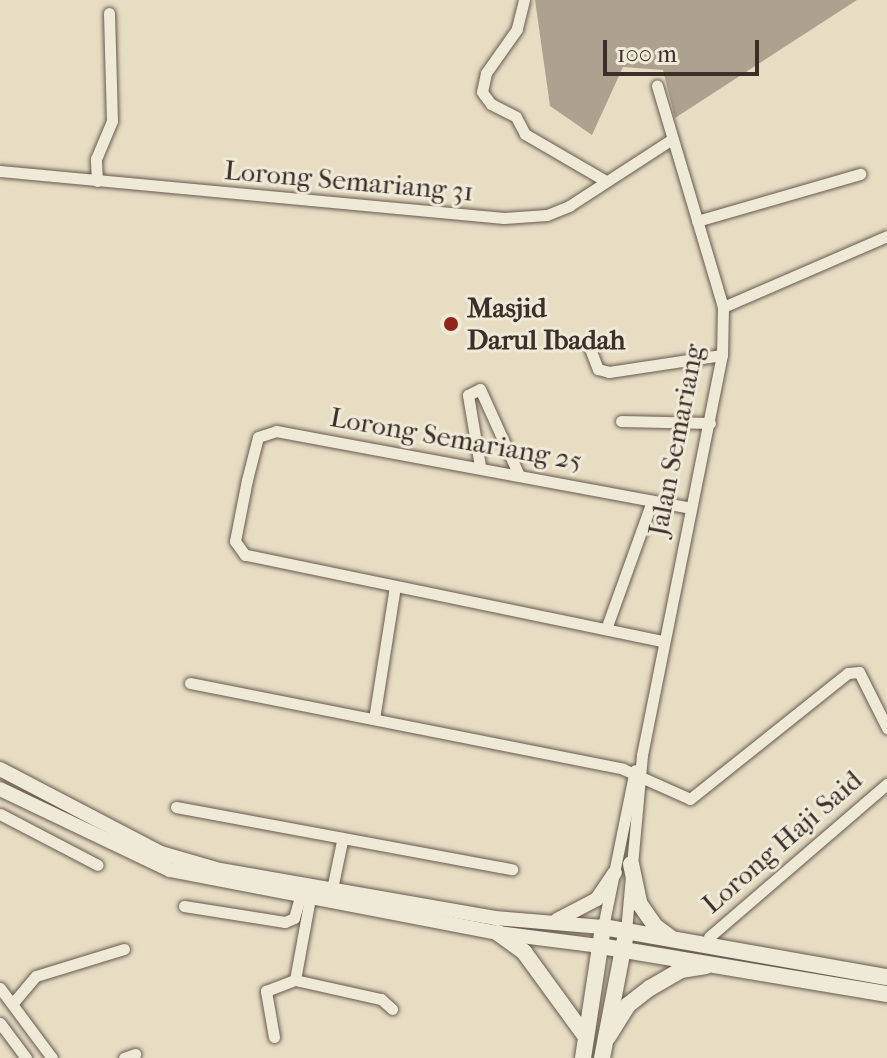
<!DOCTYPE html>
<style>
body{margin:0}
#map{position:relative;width:887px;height:1058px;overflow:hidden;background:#e7ddc3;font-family:"IM FELL French Canon",serif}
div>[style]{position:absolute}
.water>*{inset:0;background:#ada28f}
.roads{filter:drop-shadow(0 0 2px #665a50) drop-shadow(0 0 2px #665a50)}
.minor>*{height:11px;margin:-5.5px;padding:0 5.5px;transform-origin:5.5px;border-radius:5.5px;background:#efe9d8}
.tertiary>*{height:14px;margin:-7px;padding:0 7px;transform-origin:7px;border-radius:7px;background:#efe9d8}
.secondary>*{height:16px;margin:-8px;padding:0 8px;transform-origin:8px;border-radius:8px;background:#efe9d8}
.dots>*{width:22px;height:22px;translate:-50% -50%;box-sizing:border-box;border:4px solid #efe9d8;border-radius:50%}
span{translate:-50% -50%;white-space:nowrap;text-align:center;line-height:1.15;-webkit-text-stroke:6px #efe9d8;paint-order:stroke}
.street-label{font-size:28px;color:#3b2f29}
.poi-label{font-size:28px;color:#3b2f29;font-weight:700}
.left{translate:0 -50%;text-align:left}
.scale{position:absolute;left:603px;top:40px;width:156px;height:36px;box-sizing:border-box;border:4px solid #3b2f29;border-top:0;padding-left:10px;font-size:24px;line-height:28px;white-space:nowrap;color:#3b2f29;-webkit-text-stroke:6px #efe9d8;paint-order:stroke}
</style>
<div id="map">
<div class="water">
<div style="clip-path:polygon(535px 0,857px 0,675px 118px,663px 70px,623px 67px,592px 135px,550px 106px)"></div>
</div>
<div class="roads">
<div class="minor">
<div style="left:524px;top:0;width:30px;rotate:104deg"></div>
<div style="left:517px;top:29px;width:54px;rotate:125.2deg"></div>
<div style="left:486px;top:73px;width:19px;rotate:102deg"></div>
<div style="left:482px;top:92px;width:15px;rotate:53deg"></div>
<div style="left:491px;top:104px;width:28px;rotate:27deg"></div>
<div style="left:516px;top:117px;width:19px;rotate:62deg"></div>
<div style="left:525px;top:134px;width:91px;rotate:30.2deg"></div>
<div style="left:0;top:171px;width:506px;rotate:5.33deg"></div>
<div style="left:504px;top:218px;width:43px;rotate:-4deg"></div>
<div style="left:547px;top:215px;width:24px;rotate:-22deg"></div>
<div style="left:569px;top:206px;width:123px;rotate:-33deg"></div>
<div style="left:97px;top:181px;width:22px;rotate:-93deg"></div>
<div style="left:96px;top:159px;width:41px;rotate:-67.2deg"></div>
<div style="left:112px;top:121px;width:108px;rotate:-91.6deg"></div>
<div style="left:697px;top:221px;width:170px;rotate:-16.1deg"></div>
<div style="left:723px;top:307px;width:179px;rotate:-23.4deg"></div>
<div style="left:589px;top:346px;width:25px;rotate:69deg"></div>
<div style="left:598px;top:369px;width:11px;rotate:15deg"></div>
<div style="left:609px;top:372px;width:114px;rotate:-8.6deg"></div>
<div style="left:621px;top:421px;width:89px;rotate:1.3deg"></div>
<div style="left:480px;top:466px;width:72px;rotate:-99.6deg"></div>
<div style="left:468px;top:395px;width:13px;rotate:-27deg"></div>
<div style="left:480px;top:389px;width:92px;rotate:65.7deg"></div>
<div style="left:606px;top:629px;width:136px;rotate:-70.2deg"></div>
<div style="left:662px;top:641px;width:426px;rotate:-168.3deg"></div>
<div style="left:245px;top:555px;width:17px;rotate:-126deg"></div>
<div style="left:235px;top:541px;width:62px;rotate:-78.9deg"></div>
<div style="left:247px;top:480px;width:44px;rotate:-75.7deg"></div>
<div style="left:258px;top:437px;width:19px;rotate:-18deg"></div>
<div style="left:276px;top:431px;width:421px;rotate:10.5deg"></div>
<div style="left:190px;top:683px;width:441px;rotate:11.2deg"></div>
<div style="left:623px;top:769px;width:73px;rotate:24.1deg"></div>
<div style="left:690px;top:799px;width:202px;rotate:-38.6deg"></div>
<div style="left:848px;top:673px;width:11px;rotate:-5deg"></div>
<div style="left:859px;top:672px;width:63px;rotate:63.4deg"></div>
<div style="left:374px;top:719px;width:134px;rotate:-81deg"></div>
<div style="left:176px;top:807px;width:342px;rotate:10.5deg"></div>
<div style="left:0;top:814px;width:110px;rotate:27.5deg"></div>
<div style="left:332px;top:889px;width:49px;rotate:-78.2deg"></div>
<div style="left:310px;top:898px;width:83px;rotate:100.4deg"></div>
<div style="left:295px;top:980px;width:88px;rotate:12.5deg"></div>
<div style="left:381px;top:999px;width:15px;rotate:42deg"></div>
<div style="left:184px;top:906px;width:102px;rotate:9deg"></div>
<div style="left:285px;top:922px;width:10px;rotate:-24deg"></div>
<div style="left:294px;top:918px;width:22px;rotate:-74deg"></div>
<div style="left:603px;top:927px;width:160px;rotate:-78.5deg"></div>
<div style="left:626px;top:931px;width:177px;rotate:-84.8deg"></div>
<div style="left:642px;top:755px;width:408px;rotate:-78.7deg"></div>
<div style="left:722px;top:355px;width:48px;rotate:-88.8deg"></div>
<div style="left:723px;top:307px;width:231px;rotate:-106.6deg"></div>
<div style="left:709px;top:937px;width:235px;rotate:-40.7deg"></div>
<div style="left:0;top:988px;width:87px;rotate:53.4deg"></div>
<div style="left:13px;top:1003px;width:35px;rotate:-50deg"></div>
<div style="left:36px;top:976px;width:92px;rotate:-17.1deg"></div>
<div style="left:0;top:1023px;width:44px;rotate:53.4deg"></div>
<div style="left:274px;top:1037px;width:47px;rotate:-99.9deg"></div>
<div style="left:266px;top:991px;width:31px;rotate:-21deg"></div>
<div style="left:124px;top:1058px;width:12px;rotate:-20deg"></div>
</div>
<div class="tertiary">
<div style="left:0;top:769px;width:182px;rotate:27.6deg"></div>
<div style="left:161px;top:853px;width:61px;rotate:16.1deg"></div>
<div style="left:220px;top:870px;width:279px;rotate:9.9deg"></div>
<div style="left:495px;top:918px;width:108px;rotate:4.8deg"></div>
<div style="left:0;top:789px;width:188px;rotate:25.5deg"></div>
<div style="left:170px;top:870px;width:334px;rotate:10.9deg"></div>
<div style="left:498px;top:933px;width:103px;rotate:7.3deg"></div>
<div style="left:557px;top:920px;width:45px;rotate:-27.7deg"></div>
<div style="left:597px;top:899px;width:32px;rotate:-56deg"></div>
</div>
<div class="secondary">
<div style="left:631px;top:864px;width:40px;rotate:78deg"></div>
<div style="left:639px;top:903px;width:29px;rotate:55deg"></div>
<div style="left:656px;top:927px;width:17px;rotate:36deg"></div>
<div style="left:498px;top:933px;width:32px;rotate:36deg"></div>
<div style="left:524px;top:952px;width:105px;rotate:53.9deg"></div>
<div style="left:600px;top:946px;width:291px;rotate:9.5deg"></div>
<div style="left:608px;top:1037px;width:38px;rotate:-58deg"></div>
<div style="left:628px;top:1005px;width:28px;rotate:-38deg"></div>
<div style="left:650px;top:988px;width:36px;rotate:-30deg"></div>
<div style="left:681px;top:970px;width:25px;rotate:-9deg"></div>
<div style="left:583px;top:1058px;width:133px;rotate:-81.3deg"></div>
<div style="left:603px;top:927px;width:288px;rotate:10deg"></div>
<div style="left:602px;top:1058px;width:122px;rotate:-79.1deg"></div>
</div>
</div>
<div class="dots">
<div style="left:451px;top:324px;background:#8f2418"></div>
</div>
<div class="street-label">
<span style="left:349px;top:181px;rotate:5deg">Lorong Semariang 31</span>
<span style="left:456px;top:439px;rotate:10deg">Lorong Semariang 25</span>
<span style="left:676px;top:440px;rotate:-79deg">Jalan Semariang</span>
<span style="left:782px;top:842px;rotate:-41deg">Lorong Haji Said</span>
</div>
<div class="poi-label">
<span class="left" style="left:467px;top:324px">Masjid<br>Darul Ibadah</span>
</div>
<div class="scale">100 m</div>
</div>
